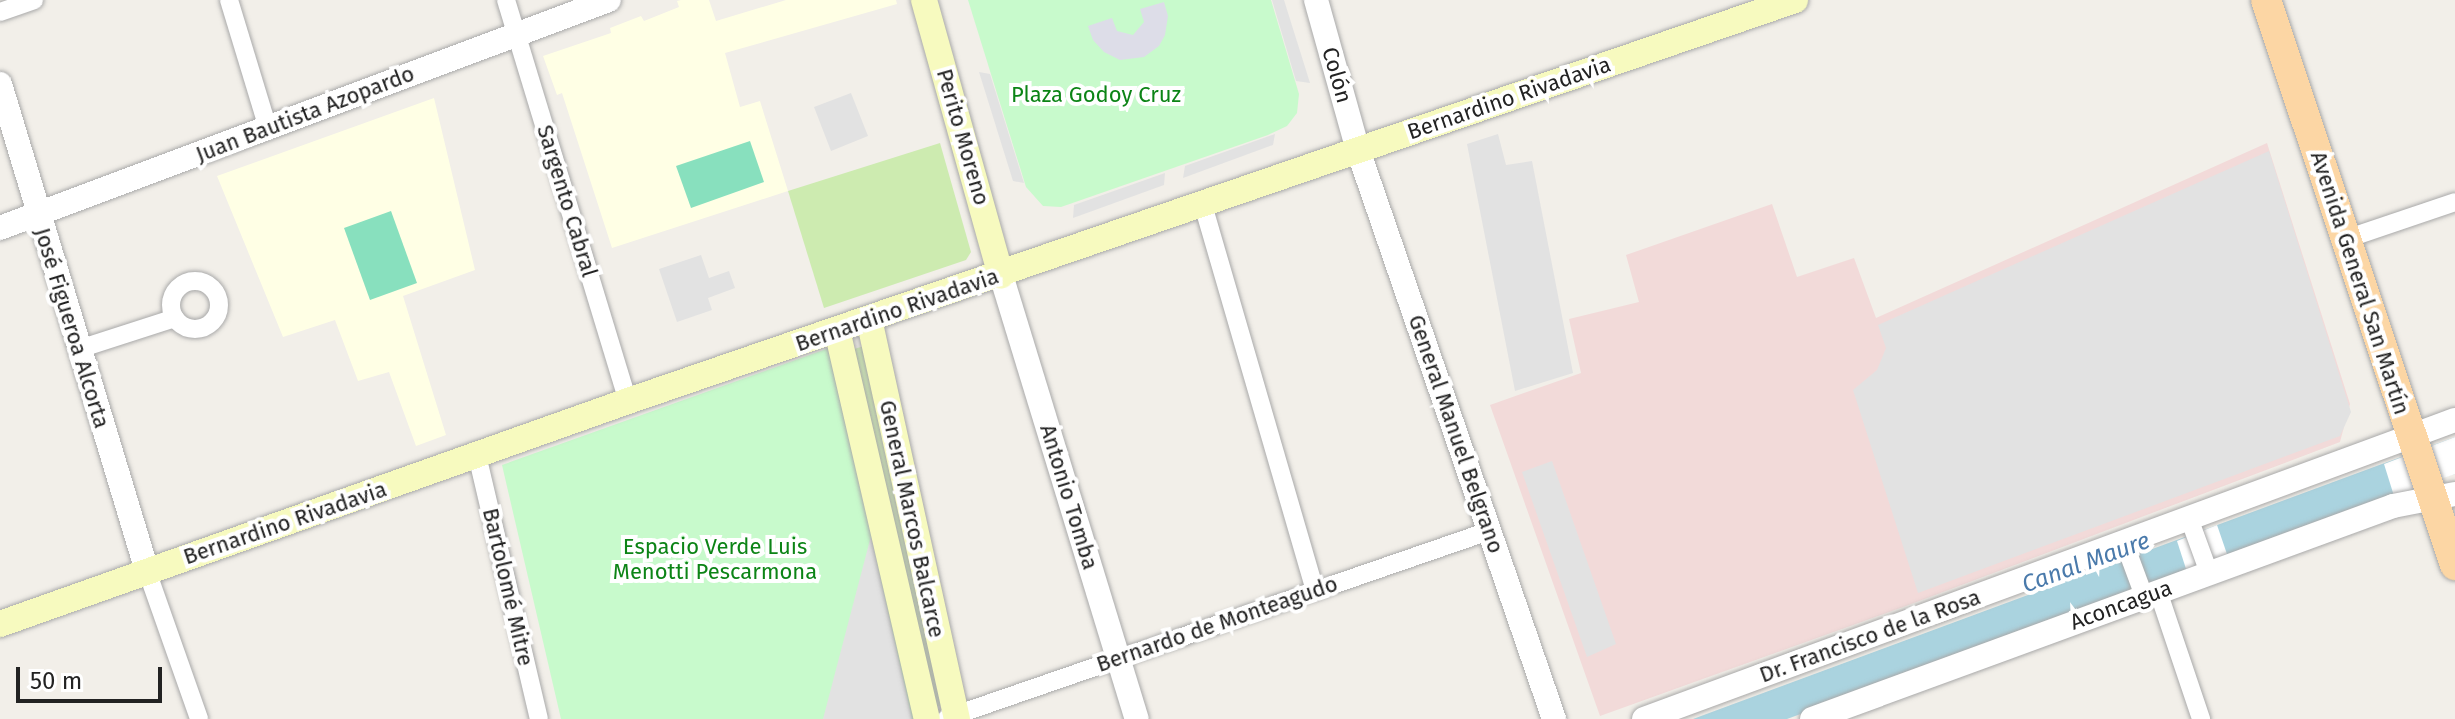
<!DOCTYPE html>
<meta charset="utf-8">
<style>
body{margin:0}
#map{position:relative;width:2455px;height:719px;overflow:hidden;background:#f2efe9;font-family:"Fira Sans",sans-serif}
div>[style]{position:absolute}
.commercial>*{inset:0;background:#f2dad9}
.education>*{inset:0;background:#ffffe5}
.grass>*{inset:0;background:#cdebb0}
.park>*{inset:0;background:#c8facc}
.pitch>*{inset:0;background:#88e0be}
.parking>*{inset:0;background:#e2e2e2}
.plaza>*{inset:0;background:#dddde8}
.water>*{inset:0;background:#aad3df}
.pier>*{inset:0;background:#fff}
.roads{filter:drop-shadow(0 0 2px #a9a9a9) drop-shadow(0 0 2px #a9a9a9)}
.minor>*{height:18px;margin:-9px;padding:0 9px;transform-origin:9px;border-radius:9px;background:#fff}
.minor>.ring{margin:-9px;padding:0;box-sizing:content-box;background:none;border:18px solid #fff;border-radius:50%}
.tertiary>*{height:24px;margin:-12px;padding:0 12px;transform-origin:12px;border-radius:12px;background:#fff}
.secondary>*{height:26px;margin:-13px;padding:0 13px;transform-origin:13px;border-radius:13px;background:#f7fabf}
.primary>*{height:30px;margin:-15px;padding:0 15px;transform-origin:15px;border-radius:15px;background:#fcd6a4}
span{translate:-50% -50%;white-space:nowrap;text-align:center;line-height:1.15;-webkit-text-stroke:8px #fff;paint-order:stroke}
.street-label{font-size:22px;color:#222}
.park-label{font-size:22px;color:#0c8416}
.water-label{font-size:24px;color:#4a7aab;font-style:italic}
.scale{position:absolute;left:16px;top:667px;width:146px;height:36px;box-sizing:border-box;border:4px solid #222;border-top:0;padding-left:10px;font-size:24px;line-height:28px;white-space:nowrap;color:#222;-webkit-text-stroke:6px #fff;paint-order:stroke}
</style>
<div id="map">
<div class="commercial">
<div style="clip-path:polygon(2267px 143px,2350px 404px,2340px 442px,1906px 606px,1600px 716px,1490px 405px,1581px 373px,1569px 319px,1639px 302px,1626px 255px,1772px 204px,1797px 277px,1854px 258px,1876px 318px)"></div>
</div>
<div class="education">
<div style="clip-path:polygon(681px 0,709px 0,716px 21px,786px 0,896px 0,897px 4px,725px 53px,740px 107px,760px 101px,788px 191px,612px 248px,562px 93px,557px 95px,543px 56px,611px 33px,610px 28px,641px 16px,644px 21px,679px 7px,677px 1px)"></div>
<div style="clip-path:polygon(434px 98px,475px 270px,403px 296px,446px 435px,416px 446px,389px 372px,358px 381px,335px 320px,283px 337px,217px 176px)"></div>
</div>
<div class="grass">
<div style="clip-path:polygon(940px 143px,971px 252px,966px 260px,824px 308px,788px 191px)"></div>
<div style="clip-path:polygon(864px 346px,942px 705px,934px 708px,854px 349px)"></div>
</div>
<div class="park">
<div style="clip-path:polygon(968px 0,1271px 0,1299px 94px,1297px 113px,1287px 126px,1268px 135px,1061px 207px,1043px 206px,1026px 187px)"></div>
<div style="clip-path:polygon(829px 348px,916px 719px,561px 719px,502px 465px)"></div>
</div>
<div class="pitch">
<div style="clip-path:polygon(750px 141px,764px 182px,691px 208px,676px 166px)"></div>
<div style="clip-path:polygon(391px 211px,417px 283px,370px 300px,344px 228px)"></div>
</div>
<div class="parking">
<div style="clip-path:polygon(1272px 0,1284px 0,1310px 83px,1296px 81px)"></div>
<div style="clip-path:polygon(979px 72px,990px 74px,1024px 183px,1013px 181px)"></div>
<div style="clip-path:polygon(851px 93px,868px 136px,831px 151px,814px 107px)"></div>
<div style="clip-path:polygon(1275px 134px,1273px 145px,1183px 178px,1185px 166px)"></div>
<div style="clip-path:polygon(1498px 134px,1506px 165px,1532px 161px,1573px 373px,1515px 391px,1467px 144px)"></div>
<div style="clip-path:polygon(2269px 151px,2351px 412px,2340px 436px,1918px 593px,1853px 390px,1877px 370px,1886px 348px,1878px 325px)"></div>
<div style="clip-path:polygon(1165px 173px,1164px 185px,1073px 218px,1074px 205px)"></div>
<div style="clip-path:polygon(701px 255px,709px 278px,729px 271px,735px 288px,708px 298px,712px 310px,677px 322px,659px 269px)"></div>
<div style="clip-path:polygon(1552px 461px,1616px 644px,1587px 657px,1522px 472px)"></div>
<div style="clip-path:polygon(871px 536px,912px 719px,823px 719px)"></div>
</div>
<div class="plaza">
<div style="clip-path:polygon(1164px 2px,1168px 16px,1165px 35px,1159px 46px,1144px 57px,1120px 60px,1104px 52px,1093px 40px,1088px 26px,1112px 18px,1117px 31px,1133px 35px,1144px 22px,1140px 9px)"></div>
</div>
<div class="water">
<div style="clip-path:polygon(2455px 437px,2455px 474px,2451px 475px,1787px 719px,1693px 719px)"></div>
</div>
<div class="pier">
<div style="clip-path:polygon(2455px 437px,2455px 474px,2394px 496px,2384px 464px)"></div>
<div style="clip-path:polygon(2217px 525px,2228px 557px,2187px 572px,2177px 541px)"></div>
</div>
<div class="roads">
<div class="minor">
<div style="left:229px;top:0;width:134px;rotate:73.1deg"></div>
<div style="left:506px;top:0;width:419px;rotate:73.1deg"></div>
<div style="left:0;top:12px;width:36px;rotate:-19deg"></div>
<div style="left:1203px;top:205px;width:402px;rotate:73.8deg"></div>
<div style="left:2346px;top:239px;width:115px;rotate:-18.7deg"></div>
<div class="ring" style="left:171px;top:281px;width:30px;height:30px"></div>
<div style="left:79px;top:349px;width:101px;rotate:-17.9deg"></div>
<div style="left:477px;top:455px;width:271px;rotate:76.8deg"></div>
<div style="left:2189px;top:518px;width:59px;rotate:70deg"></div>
<div style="left:2124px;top:542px;width:58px;rotate:69.7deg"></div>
<div style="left:147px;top:571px;width:157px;rotate:70.6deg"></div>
<div style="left:2158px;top:591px;width:135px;rotate:71.4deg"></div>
<div style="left:947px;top:718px;width:573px;rotate:-19.04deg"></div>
</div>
<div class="tertiary">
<div style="left:1316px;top:0;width:156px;rotate:74.4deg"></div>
<div style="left:1358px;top:150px;width:602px;rotate:70.99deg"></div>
<div style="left:0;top:84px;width:509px;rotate:73.2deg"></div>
<div style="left:0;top:228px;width:650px;rotate:-20.53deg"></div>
<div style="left:1001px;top:275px;width:464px;rotate:73deg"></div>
<div style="left:1644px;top:719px;width:864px;rotate:-20.24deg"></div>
<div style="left:1812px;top:719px;width:619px;rotate:-20.13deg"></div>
<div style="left:2393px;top:506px;width:63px;rotate:-11deg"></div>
</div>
<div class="secondary">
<div style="left:924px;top:0;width:286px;rotate:74.4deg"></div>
<div style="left:869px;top:319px;width:410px;rotate:77.6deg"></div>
<div style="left:837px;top:330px;width:399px;rotate:77deg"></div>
<div style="left:0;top:624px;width:666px;rotate:-19.55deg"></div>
<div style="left:628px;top:401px;width:1234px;rotate:-18.96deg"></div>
</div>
<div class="primary">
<div style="left:2266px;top:0;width:596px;rotate:71.5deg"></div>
</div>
</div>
<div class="street-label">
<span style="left:1337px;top:75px;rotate:74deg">Colón</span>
<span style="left:1509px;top:98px;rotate:-19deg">Bernardino Rivadavia</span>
<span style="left:305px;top:114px;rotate:-21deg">Juan Bautista Azopardo</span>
<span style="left:963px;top:137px;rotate:74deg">Perito Moreno</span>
<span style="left:567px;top:201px;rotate:73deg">Sargento Cabral</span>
<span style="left:2360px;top:283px;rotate:72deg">Avenida General San Martín</span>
<span style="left:897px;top:310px;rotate:-19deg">Bernardino Rivadavia</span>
<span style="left:72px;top:328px;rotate:73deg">José Figueroa Alcorta</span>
<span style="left:1456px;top:434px;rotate:71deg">General Manuel Belgrano</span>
<span style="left:1069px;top:497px;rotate:73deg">Antonio Tomba</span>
<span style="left:912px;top:519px;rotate:78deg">General Marcos Balcarce</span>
<span style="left:285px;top:523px;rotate:-19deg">Bernardino Rivadavia</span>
<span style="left:508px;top:587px;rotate:77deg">Bartolomé Mitre</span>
<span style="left:2121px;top:605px;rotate:-20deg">Aconcagua</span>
<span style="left:1217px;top:624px;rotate:-19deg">Bernardo de Monteagudo</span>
<span style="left:1870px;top:636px;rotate:-20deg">Dr. Francisco de la Rosa</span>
</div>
<div class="park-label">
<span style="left:1096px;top:95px">Plaza Godoy Cruz</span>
<span style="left:715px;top:559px">Espacio Verde Luis<br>Menotti Pescarmona</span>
</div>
<div class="water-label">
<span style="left:2086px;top:563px;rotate:-20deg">Canal Maure</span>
</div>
<div class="scale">50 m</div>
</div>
